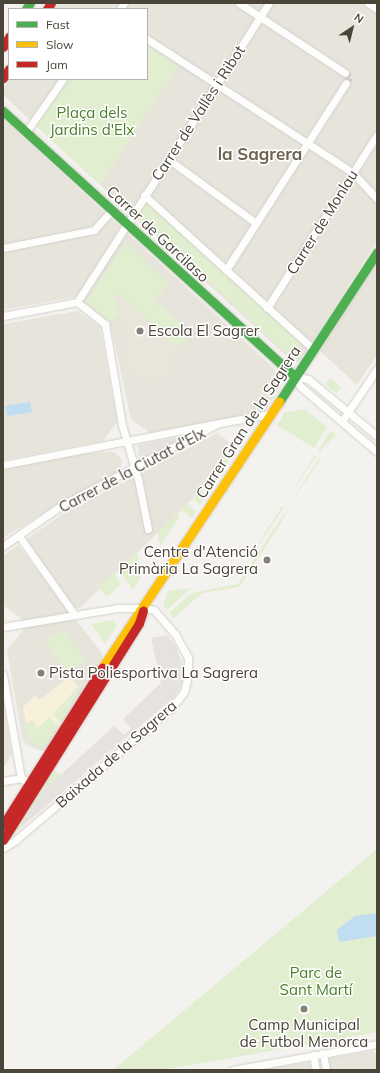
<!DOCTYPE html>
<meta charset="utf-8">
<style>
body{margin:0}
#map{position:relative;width:380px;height:1073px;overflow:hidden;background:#f4f2ee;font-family:Mulish,sans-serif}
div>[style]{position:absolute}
.residential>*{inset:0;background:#e7e4dc}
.education>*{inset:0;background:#eae5da}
.green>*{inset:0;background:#e1eecf}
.sand>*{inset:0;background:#f7f0da}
.parking>*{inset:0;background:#e6e3df}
.water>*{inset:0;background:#c0ddf1}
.street-tunnel>*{height:7px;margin-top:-3.5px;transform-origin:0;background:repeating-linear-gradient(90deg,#d2cfca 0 7px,transparent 0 10.5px)}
.roads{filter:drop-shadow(0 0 1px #d2d0cb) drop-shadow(0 0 1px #d2d0cb)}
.street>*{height:7px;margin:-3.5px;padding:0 3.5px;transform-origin:3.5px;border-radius:3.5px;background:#fdfdfc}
.fast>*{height:9px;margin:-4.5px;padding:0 4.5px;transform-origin:4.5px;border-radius:4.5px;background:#4caf50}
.slow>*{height:9px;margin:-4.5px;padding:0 4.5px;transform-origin:4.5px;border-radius:4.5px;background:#ffc107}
.jam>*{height:9px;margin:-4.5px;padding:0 4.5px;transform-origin:4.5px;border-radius:4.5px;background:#c62828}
.dots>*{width:11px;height:11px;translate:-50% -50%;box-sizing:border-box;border:2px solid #fff;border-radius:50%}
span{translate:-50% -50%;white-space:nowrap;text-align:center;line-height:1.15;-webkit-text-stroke:3px #fff;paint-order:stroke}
.park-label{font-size:15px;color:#4a7f2a}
.street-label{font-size:15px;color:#4b4439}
.poi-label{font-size:15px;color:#4b4439}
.left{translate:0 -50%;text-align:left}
.right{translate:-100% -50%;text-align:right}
.quarter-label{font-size:17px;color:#6e6250;font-weight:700}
.frame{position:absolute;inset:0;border:4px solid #4b4439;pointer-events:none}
.legend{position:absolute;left:8px;top:8px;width:140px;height:72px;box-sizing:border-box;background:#fff;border:1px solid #b7b4b0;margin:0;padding:5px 7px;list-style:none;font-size:12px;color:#4b4439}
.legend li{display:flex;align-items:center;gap:8px;height:20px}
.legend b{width:20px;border:1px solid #b7b4b0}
.north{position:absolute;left:332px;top:8px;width:40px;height:40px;-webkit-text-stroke:3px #fff;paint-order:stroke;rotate:35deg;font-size:11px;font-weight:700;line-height:16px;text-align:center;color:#4b4439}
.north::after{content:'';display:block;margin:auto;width:14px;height:18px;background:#4b4439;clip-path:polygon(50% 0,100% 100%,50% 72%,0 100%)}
</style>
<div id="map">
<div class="residential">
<div style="clip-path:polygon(59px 3px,363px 3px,377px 12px,377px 241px,299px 362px,293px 362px,4px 96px,4px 88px,10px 79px,147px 79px,147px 9px,55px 9px)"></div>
<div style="clip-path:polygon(3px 119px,282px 376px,283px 382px,264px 412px,150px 433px,131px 419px,110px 322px,75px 297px,3px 310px)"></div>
<div style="clip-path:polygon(377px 260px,377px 355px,357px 385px,319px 350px)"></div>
<div style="clip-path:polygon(77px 311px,100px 326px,117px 422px,103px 441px,3px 460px,3px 324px)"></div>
<div style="clip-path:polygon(217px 433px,232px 444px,203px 489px,80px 608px,74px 608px,25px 540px,66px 512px)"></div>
<div style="clip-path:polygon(114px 452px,122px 459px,121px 470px,60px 503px,3px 538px,3px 469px,86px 453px)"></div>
<div style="clip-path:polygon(18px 545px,101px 652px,104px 661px,47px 750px,42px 751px,26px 745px,22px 738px,7px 650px,24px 629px,21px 618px,3px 605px,3px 556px)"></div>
<div style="clip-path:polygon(3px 701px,12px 755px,3px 768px)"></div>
<div style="clip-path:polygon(373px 1051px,377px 1055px,377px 1070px,329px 1070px,328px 1058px)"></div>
<div style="clip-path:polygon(309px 1062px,312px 1070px,265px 1070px,266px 1069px)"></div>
</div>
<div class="education">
<div style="clip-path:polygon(118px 293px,176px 346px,172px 378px,143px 381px,142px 377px,130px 379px,115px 294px)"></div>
</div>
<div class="green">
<div style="clip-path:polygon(147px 46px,178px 67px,100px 185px,36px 126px,67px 79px,147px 79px)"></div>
<div style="clip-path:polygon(147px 200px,302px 343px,290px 356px,136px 216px)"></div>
<div style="clip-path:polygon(126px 242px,169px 284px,155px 300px,191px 333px,181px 346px,176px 346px,118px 293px,115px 295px,119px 315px,110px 322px,85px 303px)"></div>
<div style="clip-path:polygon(330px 378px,341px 387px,336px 393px,325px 384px)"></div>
<div style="clip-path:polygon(305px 409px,327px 427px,314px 448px,277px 425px,284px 413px)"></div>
<div style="clip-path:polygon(331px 430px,336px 435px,319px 452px,318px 451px)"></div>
<div style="clip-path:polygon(227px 450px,231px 456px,222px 471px,216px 467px)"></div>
<div style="clip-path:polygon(315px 455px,316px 456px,284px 504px)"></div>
<div style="clip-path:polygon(319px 458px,321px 459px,288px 507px)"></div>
<div style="clip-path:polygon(214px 471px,220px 475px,208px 492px,204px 487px)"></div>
<div style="clip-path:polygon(200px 489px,206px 495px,200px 505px,194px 500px)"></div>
<div style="clip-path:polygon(186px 504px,196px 511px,192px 518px,180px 509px)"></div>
<div style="clip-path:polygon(282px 506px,284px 507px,243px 568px)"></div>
<div style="clip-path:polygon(287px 509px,280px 525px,239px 587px,202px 593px,174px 618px,169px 613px,192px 593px,238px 584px)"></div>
<div style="clip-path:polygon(177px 513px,180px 516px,160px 546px,158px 532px)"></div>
<div style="clip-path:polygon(137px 551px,141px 576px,133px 590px,118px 569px)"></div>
<div style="clip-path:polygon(114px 573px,121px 584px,107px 597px,98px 588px)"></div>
<div style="clip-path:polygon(191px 588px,167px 610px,163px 606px,168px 591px)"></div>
<div style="clip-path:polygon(113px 620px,117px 625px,105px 644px,91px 624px)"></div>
<div style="clip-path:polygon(63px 629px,85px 660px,68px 673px,45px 642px)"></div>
<div style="clip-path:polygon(83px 682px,61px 723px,53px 714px)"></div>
<div style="clip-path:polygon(50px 717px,58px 726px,45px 746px,40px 747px,28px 738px,26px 724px)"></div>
<div style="clip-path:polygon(53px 769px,61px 775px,43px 791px,18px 830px,15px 829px)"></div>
<div style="clip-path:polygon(377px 849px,377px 1032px,162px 1070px,113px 1070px)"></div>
</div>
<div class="sand">
<div style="clip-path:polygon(70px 677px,78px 687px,53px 714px,61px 723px,58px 726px,50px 717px,38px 728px,32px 720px,26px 724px,23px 707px,36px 695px,39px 700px)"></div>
</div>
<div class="parking">
<div style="clip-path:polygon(176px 437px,176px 442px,139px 461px,138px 445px)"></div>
<div style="clip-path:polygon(167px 635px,176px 647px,183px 666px,182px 684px,175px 696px,18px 830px,43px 791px,114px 726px,124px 735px,131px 729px,123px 719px,161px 683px,151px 638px)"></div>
</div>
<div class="water">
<div style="clip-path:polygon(30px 402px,32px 412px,7px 416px,5px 406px)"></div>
<div style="clip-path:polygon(377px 913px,377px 936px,339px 942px,337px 930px,355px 916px)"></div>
</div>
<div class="street-tunnel">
<div style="left:345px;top:73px;width:6px;rotate:39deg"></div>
<div style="left:350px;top:77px;width:7px;rotate:124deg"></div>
</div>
<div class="roads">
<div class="street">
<div style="left:239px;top:3px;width:127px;rotate:33.4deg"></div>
<div style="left:368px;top:3px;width:11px;rotate:34deg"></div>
<div style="left:120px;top:9px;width:7px;rotate:-56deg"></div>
<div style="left:147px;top:39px;width:246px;rotate:33deg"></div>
<div style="left:353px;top:173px;width:35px;rotate:47deg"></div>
<div style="left:26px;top:132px;width:65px;rotate:-55.1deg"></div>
<div style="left:168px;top:159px;width:109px;rotate:36deg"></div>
<div style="left:144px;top:195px;width:229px;rotate:42.3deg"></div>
<div style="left:3px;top:248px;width:93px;rotate:-11.2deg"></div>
<div style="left:94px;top:230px;width:27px;rotate:-48deg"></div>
<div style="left:226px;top:270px;width:222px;rotate:-57.3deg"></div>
<div style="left:77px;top:302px;width:36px;rotate:38deg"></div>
<div style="left:105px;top:324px;width:102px;rotate:80.4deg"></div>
<div style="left:122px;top:425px;width:56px;rotate:73.5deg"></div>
<div style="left:138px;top:479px;width:51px;rotate:78.7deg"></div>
<div style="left:267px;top:308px;width:205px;rotate:-57.6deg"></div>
<div style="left:3px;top:316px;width:75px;rotate:-10.7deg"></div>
<div style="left:77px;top:302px;width:355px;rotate:-57.3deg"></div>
<div style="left:342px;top:421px;width:63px;rotate:-56.1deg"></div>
<div style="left:377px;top:436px;width:89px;rotate:-140.4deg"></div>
<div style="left:308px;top:379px;width:14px;rotate:-168deg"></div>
<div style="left:294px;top:376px;width:13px;rotate:58deg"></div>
<div style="left:301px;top:387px;width:100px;rotate:40.5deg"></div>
<div style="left:3px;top:465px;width:214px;rotate:-11deg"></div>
<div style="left:19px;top:536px;width:97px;rotate:54.7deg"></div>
<div style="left:3px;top:546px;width:72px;rotate:-34.8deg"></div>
<div style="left:62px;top:505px;width:177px;rotate:-27.6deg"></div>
<div style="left:219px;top:423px;width:52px;rotate:-10deg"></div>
<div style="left:3px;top:627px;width:117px;rotate:-9.4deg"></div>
<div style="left:118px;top:608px;width:26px"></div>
<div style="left:144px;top:608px;width:10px;rotate:11deg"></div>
<div style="left:154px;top:610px;width:32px;rotate:49deg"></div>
<div style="left:175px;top:634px;width:26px;rotate:61deg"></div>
<div style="left:188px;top:657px;width:18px;rotate:90deg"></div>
<div style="left:188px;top:675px;width:17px;rotate:103deg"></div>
<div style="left:184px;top:692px;width:19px;rotate:129deg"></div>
<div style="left:172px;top:707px;width:205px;rotate:139.6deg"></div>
<div style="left:16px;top:840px;width:15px;rotate:148deg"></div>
<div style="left:3px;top:675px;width:105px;rotate:80.1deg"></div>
<div style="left:21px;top:778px;width:15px;rotate:32deg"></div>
<div style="left:3px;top:781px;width:18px;rotate:-9deg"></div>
<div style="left:323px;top:1053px;width:17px;rotate:80deg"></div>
<div style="left:313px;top:1055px;width:15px;rotate:79deg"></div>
<div style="left:233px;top:1070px;width:146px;rotate:-10.2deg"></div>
</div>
<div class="fast">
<div style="left:26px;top:9px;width:7px;rotate:-56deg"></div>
<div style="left:3px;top:111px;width:394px;rotate:42.3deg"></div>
<div style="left:279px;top:402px;width:179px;rotate:-56.8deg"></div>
</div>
<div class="slow">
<div style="left:102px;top:668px;width:320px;rotate:-56.4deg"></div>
</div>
<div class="jam">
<div style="left:47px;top:9px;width:7px;rotate:-56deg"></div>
<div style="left:3px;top:47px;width:12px;rotate:-59deg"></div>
<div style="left:3px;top:78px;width:11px;rotate:-56deg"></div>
<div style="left:3px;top:825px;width:186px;rotate:-57.8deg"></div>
<div style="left:3px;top:840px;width:256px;rotate:-57.9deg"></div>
<div style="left:139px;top:623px;width:13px;rotate:-72deg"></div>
</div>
</div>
<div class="dots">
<div style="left:140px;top:331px;background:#868178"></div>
<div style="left:267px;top:560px;background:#868178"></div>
<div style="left:41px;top:673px;background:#868178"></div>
<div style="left:304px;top:1009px;background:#868178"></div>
</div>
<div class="park-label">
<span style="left:92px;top:121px">Plaça dels<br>Jardins d'Elx</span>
<span style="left:316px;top:981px">Parc de<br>Sant Martí</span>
</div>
<div class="street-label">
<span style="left:198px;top:113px;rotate:-57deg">Carrer de Vallès i Ribot</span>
<span style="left:322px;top:222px;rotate:-58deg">Carrer de Monlau</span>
<span style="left:158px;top:234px;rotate:43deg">Carrer de Garcilaso</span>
<span style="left:248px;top:422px;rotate:-57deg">Carrer Gran de la Sagrera</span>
<span style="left:132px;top:470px;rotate:-28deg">Carrer de la Ciutat d'Elx</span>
<span style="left:116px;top:754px;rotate:-41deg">Baixada de la Sagrera</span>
</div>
<div class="poi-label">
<span class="left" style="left:148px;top:331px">Escola El Sagrer</span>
<span class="right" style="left:258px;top:560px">Centre d'Atenció<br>Primària La Sagrera</span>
<span class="left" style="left:49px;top:673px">Pista Poliesportiva La Sagrera</span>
<span style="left:304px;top:1033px">Camp Municipal<br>de Futbol Menorca</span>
</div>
<div class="quarter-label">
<span style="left:260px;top:154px">la Sagrera</span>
</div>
<div class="frame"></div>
<ul class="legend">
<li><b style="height:5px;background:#4caf50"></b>Fast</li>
<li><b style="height:5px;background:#ffc107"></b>Slow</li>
<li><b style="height:5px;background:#c62828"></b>Jam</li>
</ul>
<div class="north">N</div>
</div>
